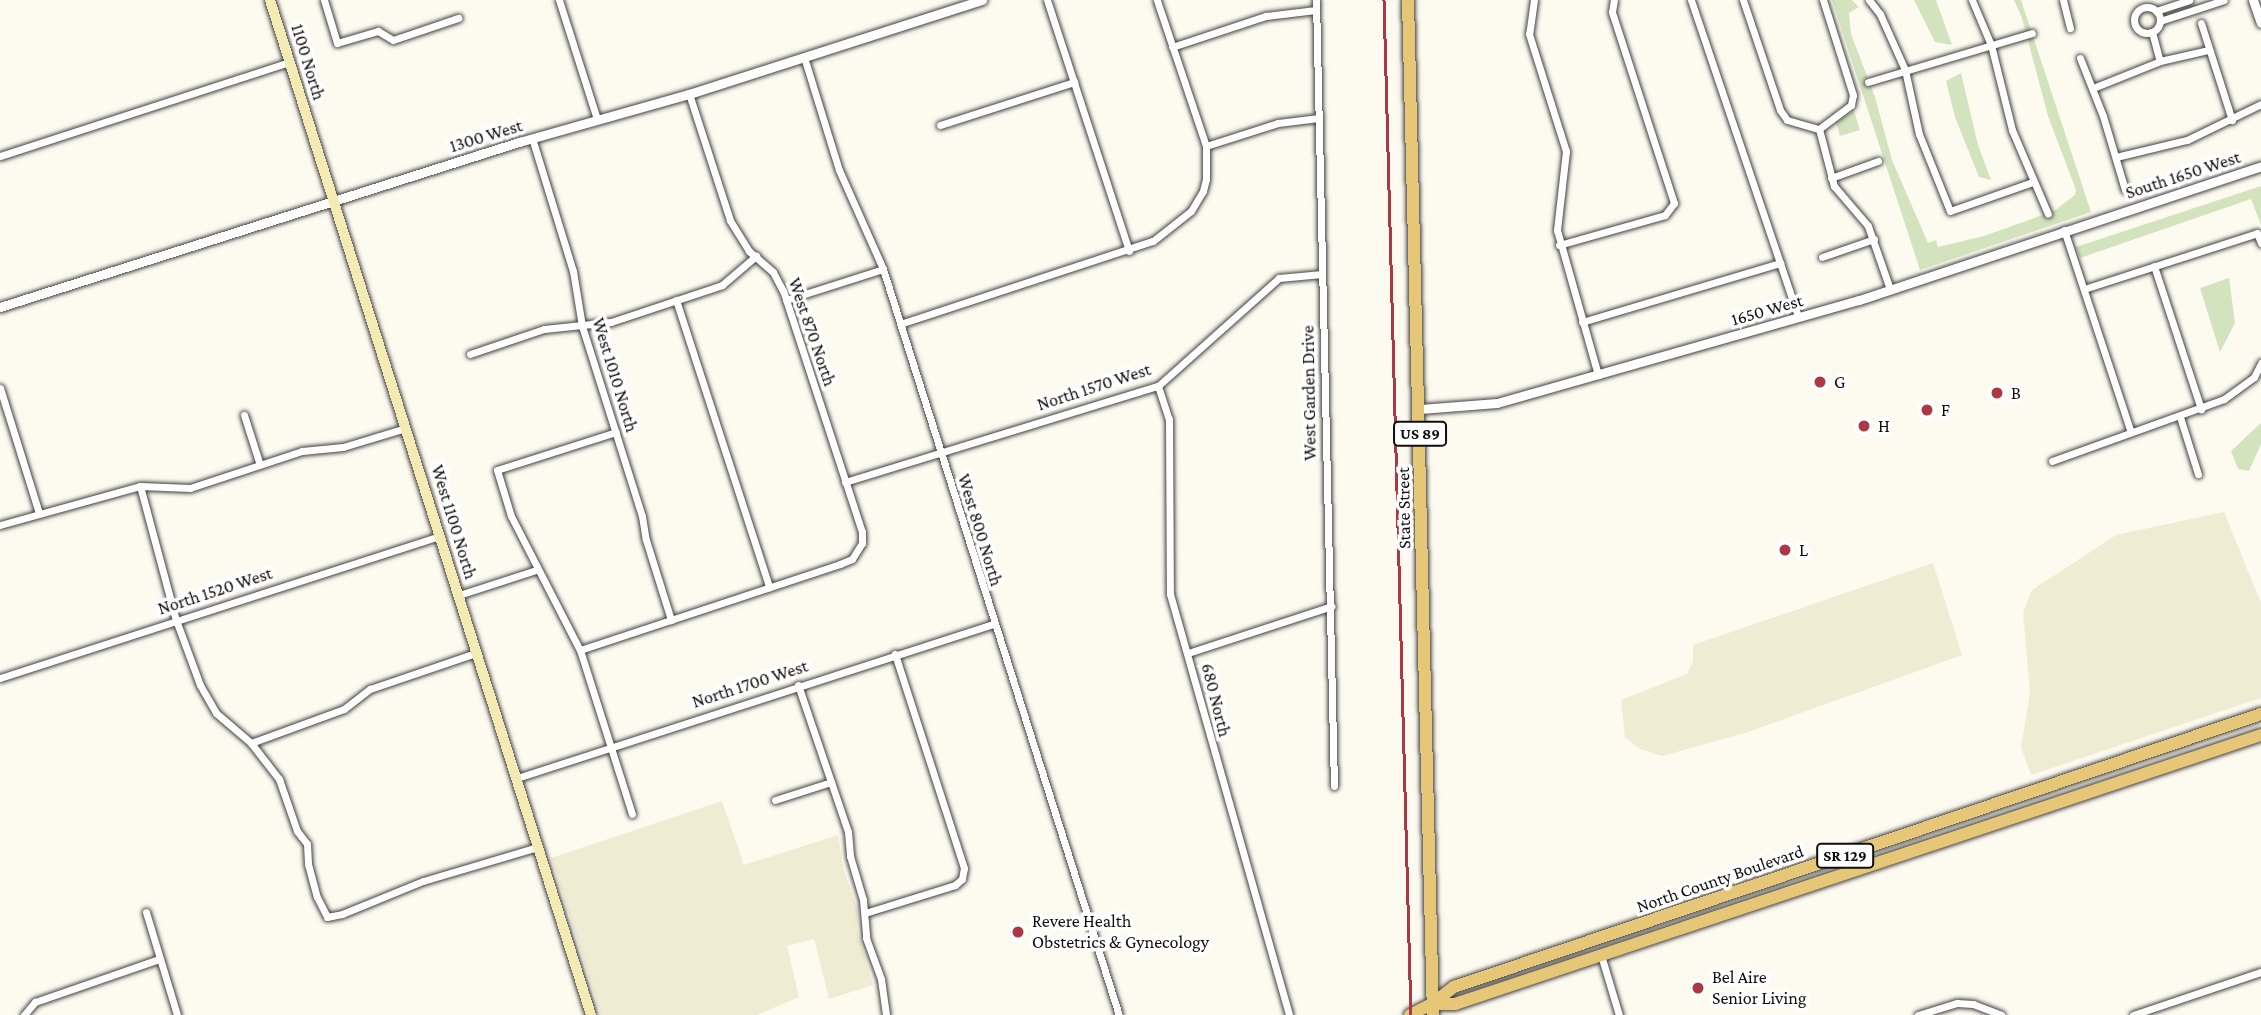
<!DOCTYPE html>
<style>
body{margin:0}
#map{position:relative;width:2261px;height:1015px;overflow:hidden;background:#fdfaf0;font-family:"Crimson Pro",serif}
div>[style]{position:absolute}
.farmland>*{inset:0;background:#f0ecd3}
.green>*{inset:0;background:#d3e3be}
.roads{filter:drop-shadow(0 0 2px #414141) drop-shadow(0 0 2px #414141)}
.minor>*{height:7px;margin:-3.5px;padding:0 3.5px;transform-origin:3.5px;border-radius:3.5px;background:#fff}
.minor>.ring{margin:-3.5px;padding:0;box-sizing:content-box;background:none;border:7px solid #fff;border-radius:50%}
.tertiary>*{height:9px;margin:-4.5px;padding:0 4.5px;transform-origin:4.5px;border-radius:4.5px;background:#fff}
.secondary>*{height:10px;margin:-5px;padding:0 5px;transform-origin:5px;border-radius:5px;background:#f4eab4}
.primary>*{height:12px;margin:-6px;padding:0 6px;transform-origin:6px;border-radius:6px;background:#e6c677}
.rail>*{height:2.5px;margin:-1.25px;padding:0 1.25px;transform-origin:1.25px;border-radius:1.25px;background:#ab3843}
.dots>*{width:19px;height:19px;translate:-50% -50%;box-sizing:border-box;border:4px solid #fff;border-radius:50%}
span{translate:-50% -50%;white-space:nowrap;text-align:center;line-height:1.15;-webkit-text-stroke:7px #fff;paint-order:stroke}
.shield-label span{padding:2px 5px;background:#fff;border:2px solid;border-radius:5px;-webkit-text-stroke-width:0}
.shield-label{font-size:16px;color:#0e0e0e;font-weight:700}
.street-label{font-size:18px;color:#0e0e0e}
.poi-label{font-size:18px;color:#0e0e0e}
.left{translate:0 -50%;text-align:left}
</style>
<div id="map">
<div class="farmland">
<div style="clip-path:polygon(2224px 512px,2261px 603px,2261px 698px,2031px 775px,2021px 747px,2030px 694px,2023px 612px,2032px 590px,2116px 535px)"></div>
<div style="clip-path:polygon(1933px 563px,1962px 655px,1745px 733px,1662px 756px,1640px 749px,1625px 737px,1621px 700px,1687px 674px,1693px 661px,1693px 645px)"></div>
<div style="clip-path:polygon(722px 801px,744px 865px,838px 835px,843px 868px,858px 910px,857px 930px,873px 985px,829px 999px,814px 939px,787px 946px,799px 997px,757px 1015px,601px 1015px,551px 858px)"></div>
</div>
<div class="green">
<div style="clip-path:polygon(1832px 0,1852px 0,1859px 7px,1849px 13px,1851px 34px,1875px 97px,1892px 160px,1928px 243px,1936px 240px,1938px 247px,1984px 236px,2054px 211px,2075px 195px,2076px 190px,2048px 116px,2022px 18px,2014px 0,2021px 0,2091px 212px,1920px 270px)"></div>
<div style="clip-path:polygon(1914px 0,1936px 0,1952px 45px,1935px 42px)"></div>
<div style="clip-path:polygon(1961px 73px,1978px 145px,1991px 180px,1979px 177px,1955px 117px,1946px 81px)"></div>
<div style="clip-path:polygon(1854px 111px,1860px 130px,1840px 136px,1836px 122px)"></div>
<div style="clip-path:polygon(2261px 186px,2261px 225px,2251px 199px,2080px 258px,2076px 247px)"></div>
<div style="clip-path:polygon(2229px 278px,2235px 323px,2220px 352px,2200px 288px)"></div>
<div style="clip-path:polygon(2261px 423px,2261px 444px,2249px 471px,2238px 469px,2231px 451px)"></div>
</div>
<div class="roads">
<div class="minor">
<div style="left:324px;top:0;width:45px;rotate:73.2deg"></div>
<div style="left:337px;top:43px;width:43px;rotate:-16.3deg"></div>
<div style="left:378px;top:31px;width:17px;rotate:31deg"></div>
<div style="left:393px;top:40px;width:69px;rotate:-18.7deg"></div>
<div style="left:559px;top:0;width:125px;rotate:72.3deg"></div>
<div style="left:1047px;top:0;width:264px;rotate:71.9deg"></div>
<div style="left:1316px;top:0;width:786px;rotate:88.69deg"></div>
<div style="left:1534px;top:0;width:34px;rotate:98deg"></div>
<div style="left:1529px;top:34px;width:123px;rotate:72.5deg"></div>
<div style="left:1566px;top:151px;width:80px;rotate:96.5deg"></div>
<div style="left:1557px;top:230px;width:151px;rotate:74.2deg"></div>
<div style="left:1691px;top:0;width:335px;rotate:71.3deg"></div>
<div style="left:1743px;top:0;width:116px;rotate:71.4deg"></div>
<div style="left:1780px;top:110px;width:12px;rotate:55deg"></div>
<div style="left:1787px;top:120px;width:33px;rotate:16deg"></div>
<div style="left:1869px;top:0;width:18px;rotate:52deg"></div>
<div style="left:1880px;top:14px;width:61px;rotate:65.9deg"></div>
<div style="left:1905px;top:70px;width:66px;rotate:77.7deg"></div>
<div style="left:1919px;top:134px;width:83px;rotate:68.1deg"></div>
<div style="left:1950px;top:211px;width:88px;rotate:-19.3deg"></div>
<div style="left:1972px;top:0;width:49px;rotate:67.1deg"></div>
<div style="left:1991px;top:45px;width:88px;rotate:76.1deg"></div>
<div style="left:2012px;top:130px;width:91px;rotate:66.8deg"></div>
<div style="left:2063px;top:0;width:29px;rotate:76deg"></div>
<div class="ring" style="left:2134px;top:7px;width:19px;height:19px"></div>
<div style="left:2156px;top:11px;width:35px;rotate:-18deg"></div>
<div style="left:2160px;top:21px;width:67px;rotate:-18.2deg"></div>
<div style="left:2201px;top:23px;width:102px;rotate:72.3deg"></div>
<div style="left:2152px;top:32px;width:30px;rotate:75deg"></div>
<div style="left:1172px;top:47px;width:99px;rotate:-18.3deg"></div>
<div style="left:1266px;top:16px;width:50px;rotate:-6.8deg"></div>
<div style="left:804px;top:57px;width:118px;rotate:72.8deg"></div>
<div style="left:839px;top:170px;width:108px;rotate:66deg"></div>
<div style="left:883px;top:269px;width:782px;rotate:72.45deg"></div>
<div style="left:2080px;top:58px;width:62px;rotate:68.4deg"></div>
<div style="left:2103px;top:116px;width:77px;rotate:73.4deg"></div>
<div style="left:1868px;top:82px;width:171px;rotate:-16.6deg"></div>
<div style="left:2093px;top:88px;width:72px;rotate:-21.9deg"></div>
<div style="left:2160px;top:61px;width:49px;rotate:-12.9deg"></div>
<div style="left:940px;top:125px;width:141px;rotate:-17.8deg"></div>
<div style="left:1819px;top:129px;width:59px;rotate:75.3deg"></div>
<div style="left:1834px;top:186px;width:52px;rotate:49.6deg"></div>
<div style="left:1868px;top:226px;width:67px;rotate:70.8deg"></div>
<div style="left:1819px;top:129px;width:40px;rotate:-37deg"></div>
<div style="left:1851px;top:105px;width:10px;rotate:-79deg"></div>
<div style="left:1853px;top:95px;width:100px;rotate:-107.5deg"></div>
<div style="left:532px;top:138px;width:139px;rotate:72.9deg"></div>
<div style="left:573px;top:271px;width:56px;rotate:80.7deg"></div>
<div style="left:582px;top:326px;width:199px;rotate:72.5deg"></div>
<div style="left:642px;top:516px;width:24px;rotate:81deg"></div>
<div style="left:646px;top:540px;width:84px;rotate:72.6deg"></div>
<div style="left:1206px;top:146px;width:76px;rotate:-17.7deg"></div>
<div style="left:1278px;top:123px;width:41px;rotate:-7deg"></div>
<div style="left:0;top:156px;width:304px;rotate:-18deg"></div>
<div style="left:2116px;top:157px;width:73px;rotate:-13.5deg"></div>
<div style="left:2187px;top:140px;width:82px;rotate:-25.9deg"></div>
<div style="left:1831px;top:178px;width:50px;rotate:-19.9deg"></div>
<div style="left:2064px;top:230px;width:213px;rotate:71.7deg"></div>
<div style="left:1559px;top:245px;width:110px;rotate:-15.8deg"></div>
<div style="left:1665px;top:215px;width:15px;rotate:-53deg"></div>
<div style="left:1674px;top:203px;width:201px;rotate:-108deg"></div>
<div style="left:1612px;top:12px;width:12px;rotate:-81deg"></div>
<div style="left:1822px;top:257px;width:55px;rotate:-19.1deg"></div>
<div style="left:2154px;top:266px;width:151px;rotate:71.8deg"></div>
<div style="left:2084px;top:289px;width:182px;rotate:-17.9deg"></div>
<div style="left:2257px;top:233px;width:11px;rotate:68deg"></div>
<div style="left:676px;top:300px;width:302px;rotate:72deg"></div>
<div style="left:786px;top:300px;width:102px;rotate:-17.7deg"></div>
<div style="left:1582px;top:322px;width:207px;rotate:-16.6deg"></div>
<div style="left:900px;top:324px;width:266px;rotate:-18.2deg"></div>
<div style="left:1153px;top:241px;width:48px;rotate:-38.3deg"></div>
<div style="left:1191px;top:211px;width:23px;rotate:-59deg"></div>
<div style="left:1203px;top:191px;width:12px;rotate:-76deg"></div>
<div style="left:1206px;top:179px;width:33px;rotate:-90deg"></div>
<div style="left:1206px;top:146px;width:154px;rotate:-108.6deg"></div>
<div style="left:470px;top:354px;width:78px;rotate:-18.7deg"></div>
<div style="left:544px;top:329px;width:67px;rotate:-6deg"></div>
<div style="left:611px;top:322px;width:117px;rotate:-18.4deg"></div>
<div style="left:722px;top:285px;width:45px;rotate:-40.5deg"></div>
<div style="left:1158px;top:386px;width:35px;rotate:72deg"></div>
<div style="left:1169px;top:419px;width:175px;rotate:89.7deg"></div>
<div style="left:1170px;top:594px;width:437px;rotate:74.2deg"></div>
<div style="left:0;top:388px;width:131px;rotate:72.7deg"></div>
<div style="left:244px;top:415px;width:52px;rotate:72.3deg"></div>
<div style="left:2180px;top:417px;width:60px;rotate:72.5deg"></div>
<div style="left:616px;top:432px;width:125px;rotate:162.3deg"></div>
<div style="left:497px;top:470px;width:48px;rotate:73.1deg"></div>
<div style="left:511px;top:516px;width:151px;rotate:62.8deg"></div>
<div style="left:580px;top:650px;width:172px;rotate:72.4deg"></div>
<div style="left:2052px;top:461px;width:183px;rotate:-19.8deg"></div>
<div style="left:2224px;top:399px;width:37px;rotate:-36deg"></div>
<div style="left:2254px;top:377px;width:16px;rotate:-63deg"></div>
<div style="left:845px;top:482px;width:327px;rotate:-17.1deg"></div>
<div style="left:1158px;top:386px;width:162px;rotate:-41.8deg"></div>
<div style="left:1279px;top:278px;width:43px;rotate:-5.3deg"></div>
<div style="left:140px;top:486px;width:139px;rotate:75deg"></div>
<div style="left:176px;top:620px;width:69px;rotate:69.7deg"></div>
<div style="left:200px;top:685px;width:32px;rotate:60deg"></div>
<div style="left:216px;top:713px;width:46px;rotate:40.6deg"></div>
<div style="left:251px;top:743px;width:46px;rotate:52.1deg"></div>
<div style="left:279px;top:779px;width:55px;rotate:70.9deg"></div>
<div style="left:297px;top:831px;width:16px;rotate:52deg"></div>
<div style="left:307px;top:844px;width:20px;rotate:87deg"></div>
<div style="left:308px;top:864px;width:34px;rotate:75deg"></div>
<div style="left:317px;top:897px;width:22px;rotate:63deg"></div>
<div style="left:327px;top:917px;width:15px;rotate:-11deg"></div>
<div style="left:342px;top:914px;width:87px;rotate:-22.2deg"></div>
<div style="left:423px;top:881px;width:120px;rotate:-16.5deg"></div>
<div style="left:0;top:525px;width:145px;rotate:-15.6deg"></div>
<div style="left:140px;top:486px;width:50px;rotate:2.3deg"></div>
<div style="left:190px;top:488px;width:118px;rotate:-18.3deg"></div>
<div style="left:302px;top:451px;width:41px;rotate:-5.6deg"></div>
<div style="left:343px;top:447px;width:66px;rotate:-16.8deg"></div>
<div style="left:459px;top:595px;width:81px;rotate:-18deg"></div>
<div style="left:580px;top:650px;width:274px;rotate:-18.3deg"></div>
<div style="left:840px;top:564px;width:13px;rotate:-23deg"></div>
<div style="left:852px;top:559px;width:19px;rotate:-58deg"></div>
<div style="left:862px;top:543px;width:11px;rotate:-90deg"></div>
<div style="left:862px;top:532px;width:254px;rotate:-108.1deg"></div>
<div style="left:783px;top:291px;width:21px;rotate:-118deg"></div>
<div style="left:773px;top:272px;width:32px;rotate:-139deg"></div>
<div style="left:749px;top:251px;width:36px;rotate:-122deg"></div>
<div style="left:730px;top:220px;width:133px;rotate:-108deg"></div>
<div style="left:1188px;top:653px;width:151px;rotate:-18.1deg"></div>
<div style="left:0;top:678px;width:462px;rotate:-17.9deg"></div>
<div style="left:798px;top:685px;width:155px;rotate:71.2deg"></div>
<div style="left:848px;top:832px;width:24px;rotate:85deg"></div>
<div style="left:850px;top:856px;width:46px;rotate:73.5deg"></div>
<div style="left:863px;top:900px;width:38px;rotate:85deg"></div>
<div style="left:866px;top:938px;width:44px;rotate:69.9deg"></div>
<div style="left:881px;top:979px;width:36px;rotate:82deg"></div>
<div style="left:251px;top:743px;width:99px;rotate:-20.1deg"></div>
<div style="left:344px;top:709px;width:33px;rotate:-38deg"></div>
<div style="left:370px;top:689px;width:112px;rotate:-18.8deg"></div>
<div style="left:517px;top:778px;width:500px;rotate:-17.93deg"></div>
<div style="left:775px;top:800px;width:59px;rotate:-17.8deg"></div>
<div style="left:146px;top:912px;width:108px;rotate:73.2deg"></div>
<div style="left:865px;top:913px;width:94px;rotate:-17.3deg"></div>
<div style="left:955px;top:885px;width:9px;rotate:-41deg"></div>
<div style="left:962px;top:879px;width:11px;rotate:-80deg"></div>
<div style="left:964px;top:868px;width:225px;rotate:-107.9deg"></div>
<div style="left:1601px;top:955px;width:63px;rotate:73.3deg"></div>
<div style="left:24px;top:1015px;width:17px;rotate:-50deg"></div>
<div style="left:35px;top:1002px;width:131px;rotate:-19.1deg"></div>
<div style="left:1918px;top:1015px;width:41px;rotate:-17.1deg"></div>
<div style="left:1957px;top:1003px;width:16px;rotate:4deg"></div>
<div style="left:1973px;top:1004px;width:30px;rotate:21deg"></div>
<div style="left:2133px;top:1015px;width:135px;rotate:-18.6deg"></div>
</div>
<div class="tertiary">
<div style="left:2253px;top:0;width:24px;rotate:71deg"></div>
<div style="left:0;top:307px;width:545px;rotate:-17.64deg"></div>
<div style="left:519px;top:142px;width:177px;rotate:-15.8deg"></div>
<div style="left:689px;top:94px;width:308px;rotate:-17.8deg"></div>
<div style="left:1420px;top:409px;width:77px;rotate:-4.5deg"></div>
<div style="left:1497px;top:403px;width:376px;rotate:-15.9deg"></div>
<div style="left:1859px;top:300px;width:424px;rotate:-18.4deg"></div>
</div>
<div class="secondary">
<div style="left:270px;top:0;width:1065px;rotate:72.45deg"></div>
</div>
<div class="primary">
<div style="left:1408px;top:0;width:1015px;rotate:88.59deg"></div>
<div style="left:1432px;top:1004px;width:23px"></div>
<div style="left:1455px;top:1004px;width:850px;rotate:-18.46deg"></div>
<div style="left:1410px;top:1015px;width:25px;rotate:-27deg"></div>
<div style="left:1432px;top:1004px;width:28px;rotate:-38deg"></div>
<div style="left:1454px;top:987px;width:852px;rotate:-18.69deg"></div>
</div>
</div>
<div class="rail">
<div style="left:1384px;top:0;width:1015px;rotate:88.48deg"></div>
</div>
<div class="dots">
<div style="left:1820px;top:382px;background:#ab3843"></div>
<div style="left:1997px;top:393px;background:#ab3843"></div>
<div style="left:1927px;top:410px;background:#ab3843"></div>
<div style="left:1864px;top:426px;background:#ab3843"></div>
<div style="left:1785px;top:550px;background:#ab3843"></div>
<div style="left:1018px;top:932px;background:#ab3843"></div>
<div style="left:1698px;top:988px;background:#ab3843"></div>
</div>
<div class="shield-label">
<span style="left:1420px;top:434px">US 89</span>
<span style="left:1845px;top:856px">SR 129</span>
</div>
<div class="street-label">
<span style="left:308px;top:62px;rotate:73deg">1100 North</span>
<span style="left:486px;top:136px;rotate:-17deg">1300 West</span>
<span style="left:2183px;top:175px;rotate:-18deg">South 1650 West</span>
<span style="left:1767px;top:310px;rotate:-16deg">1650 West</span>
<span style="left:812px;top:332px;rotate:71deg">West 870 North</span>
<span style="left:615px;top:375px;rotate:73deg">West 1010 North</span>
<span style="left:1094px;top:387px;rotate:-18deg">North 1570 West</span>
<span style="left:1309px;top:393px;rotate:-91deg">West Garden Drive</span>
<span style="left:1404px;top:508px;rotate:-91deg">State Street</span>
<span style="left:454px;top:522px;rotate:73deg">West 1100 North</span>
<span style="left:980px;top:530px;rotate:73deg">West 800 North</span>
<span style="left:215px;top:591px;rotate:-18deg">North 1520 West</span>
<span style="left:750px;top:684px;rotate:-18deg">North 1700 West</span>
<span style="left:1216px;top:700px;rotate:76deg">680 North</span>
<span style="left:1720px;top:879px;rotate:-19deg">North County Boulevard</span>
</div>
<div class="poi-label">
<span class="left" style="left:1834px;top:382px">G</span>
<span class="left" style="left:2011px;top:393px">B</span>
<span class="left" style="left:1941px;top:410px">F</span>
<span class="left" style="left:1878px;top:426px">H</span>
<span class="left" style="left:1799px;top:550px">L</span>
<span class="left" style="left:1032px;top:932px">Revere Health<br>Obstetrics &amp; Gynecology</span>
<span class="left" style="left:1712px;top:988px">Bel Aire<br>Senior Living</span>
</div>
</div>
